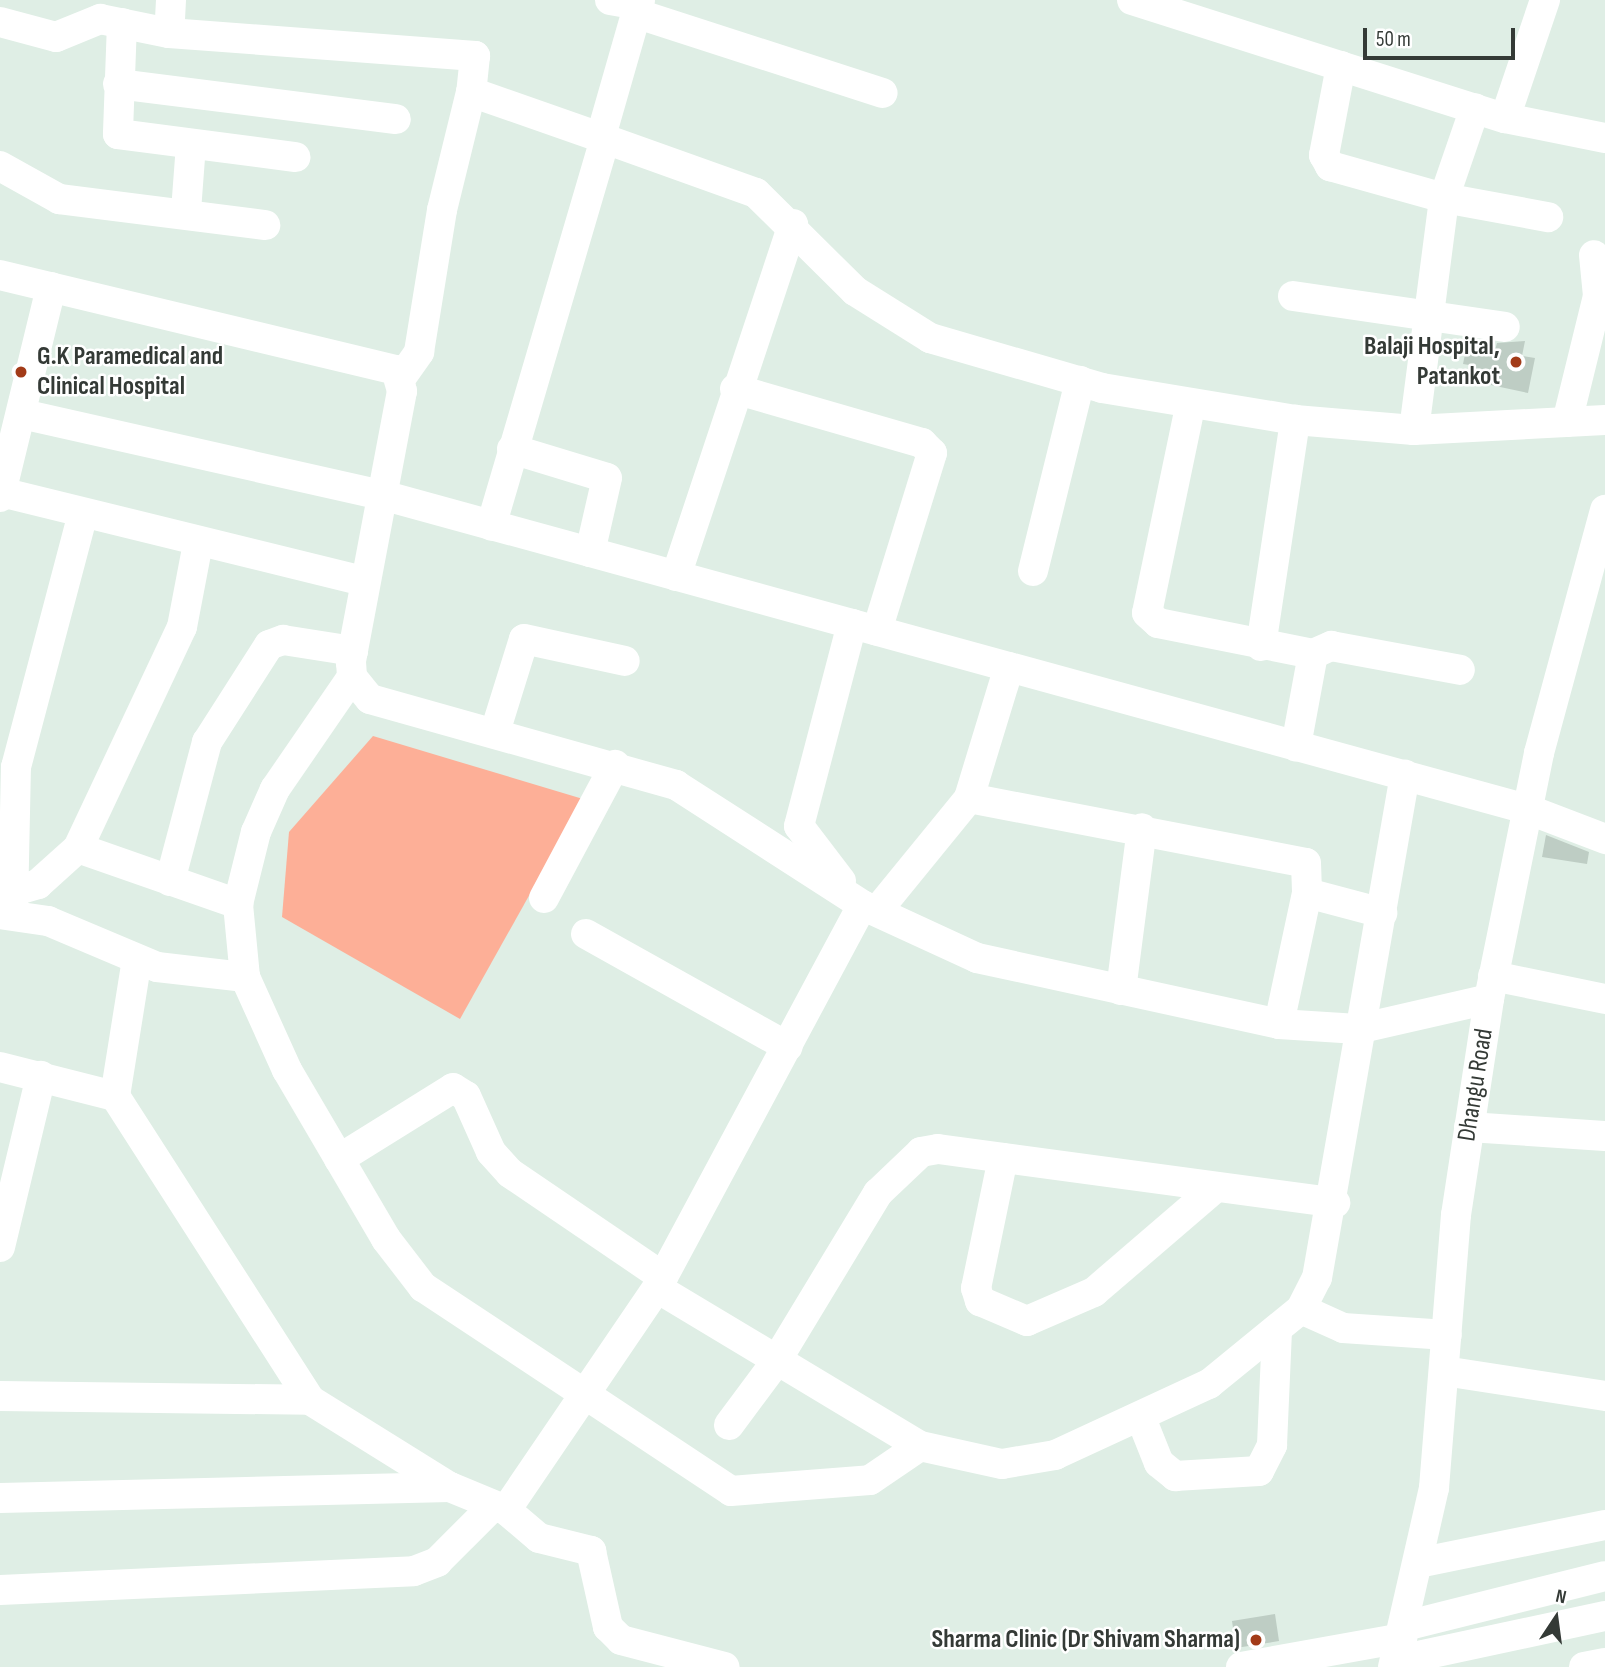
<!DOCTYPE html>
<style>
body{margin:0}
#map{position:relative;width:1605px;height:1667px;overflow:hidden;background:#dfeee5;font-family:"Sofia Sans Condensed",sans-serif}
div>[style]{position:absolute}
.green>*{inset:0;background:#fdaf97}
.building>*{inset:0;background:#becdc4}
.minor>*{height:30px;margin:-15px;padding:0 15px;transform-origin:15px;border-radius:15px;background:#fff}
.dots>*{width:19px;height:19px;translate:-50% -50%;box-sizing:border-box;border:4px solid #fff;border-radius:50%}
span{translate:-50% -50%;white-space:nowrap;text-align:center;line-height:1.15;-webkit-text-stroke:5px #fff;paint-order:stroke}
.poi-label{font-size:26px;color:#343a36;font-weight:700}
.right{translate:-100% -50%;text-align:right}
.left{translate:0 -50%;text-align:left}
.street-label{font-size:26px;color:#343a36}
.north{position:absolute;left:1521px;top:1583px;width:70px;height:70px;-webkit-text-stroke:5px #fff;paint-order:stroke;rotate:13deg;font-size:19px;font-weight:700;line-height:28px;text-align:center;color:#343a36}
.north::after{content:'';display:block;margin:auto;width:24px;height:32px;background:#343a36;clip-path:polygon(50% 0,100% 100%,50% 72%,0 100%)}
.scale{position:absolute;left:1363px;top:28px;width:152px;height:32px;box-sizing:border-box;border:4px solid #343a36;border-top:0;padding-left:9px;font-size:21px;line-height:24px;white-space:nowrap;color:#343a36;-webkit-text-stroke:5px #fff;paint-order:stroke}
</style>
<div id="map">
<div class="green">
<div style="clip-path:polygon(373px 736px,583px 799px,460px 1019px,282px 917px,289px 832px)"></div>
</div>
<div class="building">
<div style="clip-path:polygon(1525px 341px,1522px 356px,1535px 358px,1528px 393px,1472px 381px,1475px 366px,1463px 364px,1467px 344px,1495px 350px,1497px 343px)"></div>
<div style="clip-path:polygon(1546px 835px,1589px 852px,1587px 864px,1542px 857px)"></div>
<div style="clip-path:polygon(1275px 1614px,1279px 1641px,1236px 1648px,1232px 1621px)"></div>
</div>
<div class="minor">
<div style="left:171px;top:0;width:33px;rotate:93deg"></div>
<div style="left:169px;top:33px;width:307px;rotate:4.3deg"></div>
<div style="left:475px;top:56px;width:36px;rotate:96deg"></div>
<div style="left:471px;top:92px;width:142px;rotate:19.3deg"></div>
<div style="left:605px;top:139px;width:403px;rotate:106.4deg"></div>
<div style="left:610px;top:0;width:29px;rotate:10deg"></div>
<div style="left:640px;top:0;width:134px;rotate:106deg"></div>
<div style="left:603px;top:129px;width:10px;rotate:79deg"></div>
<div style="left:605px;top:139px;width:160px;rotate:19.7deg"></div>
<div style="left:756px;top:193px;width:139px;rotate:44.7deg"></div>
<div style="left:855px;top:291px;width:89px;rotate:32.1deg"></div>
<div style="left:930px;top:338px;width:179px;rotate:16.2deg"></div>
<div style="left:1102px;top:388px;width:196px;rotate:9.4deg"></div>
<div style="left:1295px;top:420px;width:119px;rotate:4.8deg"></div>
<div style="left:1414px;top:430px;width:191px;rotate:-3deg"></div>
<div style="left:1132px;top:0;width:391px;rotate:17.6deg"></div>
<div style="left:1505px;top:118px;width:102px;rotate:11.3deg"></div>
<div style="left:638px;top:14px;width:257px;rotate:17.9deg"></div>
<div style="left:0;top:22px;width:58px;rotate:15deg"></div>
<div style="left:56px;top:37px;width:48px;rotate:-22.2deg"></div>
<div style="left:100px;top:19px;width:70px;rotate:11.5deg"></div>
<div style="left:122px;top:23px;width:111px;rotate:92.1deg"></div>
<div style="left:118px;top:134px;width:179px;rotate:7.4deg"></div>
<div style="left:1341px;top:66px;width:91px;rotate:100.8deg"></div>
<div style="left:1324px;top:155px;width:13px;rotate:61deg"></div>
<div style="left:1330px;top:166px;width:118px;rotate:15.7deg"></div>
<div style="left:1444px;top:198px;width:106px;rotate:10.4deg"></div>
<div style="left:118px;top:84px;width:280px;rotate:7.2deg"></div>
<div style="left:1505px;top:118px;width:125px;rotate:-71.3deg"></div>
<div style="left:0;top:166px;width:68px;rotate:29.2deg"></div>
<div style="left:59px;top:199px;width:208px;rotate:7.2deg"></div>
<div style="left:186px;top:211px;width:66px;rotate:-85.7deg"></div>
<div style="left:0;top:275px;width:407px;rotate:13.5deg"></div>
<div style="left:396px;top:370px;width:22px;rotate:74deg"></div>
<div style="left:402px;top:391px;width:276px;rotate:100.7deg"></div>
<div style="left:351px;top:662px;width:15px;rotate:86deg"></div>
<div style="left:352px;top:677px;width:28px;rotate:51deg"></div>
<div style="left:370px;top:699px;width:318px;rotate:15.7deg"></div>
<div style="left:676px;top:785px;width:221px;rotate:32.8deg"></div>
<div style="left:1293px;top:296px;width:214px;rotate:8.3deg"></div>
<div style="left:401px;top:378px;width:32px;rotate:-55deg"></div>
<div style="left:419px;top:352px;width:144px;rotate:-80.8deg"></div>
<div style="left:442px;top:210px;width:122px;rotate:-76.2deg"></div>
<div style="left:735px;top:389px;width:195px;rotate:16.1deg"></div>
<div style="left:922px;top:443px;width:14px;rotate:45deg"></div>
<div style="left:932px;top:453px;width:186px;rotate:107.2deg"></div>
<div style="left:1190px;top:407px;width:210px;rotate:101.8deg"></div>
<div style="left:1147px;top:613px;width:15px;rotate:42deg"></div>
<div style="left:1158px;top:623px;width:158px;rotate:11.3deg"></div>
<div style="left:1313px;top:654px;width:94px;rotate:100.5deg"></div>
<div style="left:22px;top:414px;width:369px;rotate:12.7deg"></div>
<div style="left:382px;top:495px;width:1187px;rotate:15.34deg"></div>
<div style="left:1527px;top:809px;width:84px;rotate:21deg"></div>
<div style="left:1567px;top:422px;width:130px;rotate:-76.2deg"></div>
<div style="left:1598px;top:296px;width:41px;rotate:-95.6deg"></div>
<div style="left:1414px;top:430px;width:234px;rotate:-82.6deg"></div>
<div style="left:1444px;top:198px;width:95px;rotate:-71deg"></div>
<div style="left:512px;top:449px;width:99px;rotate:17deg"></div>
<div style="left:607px;top:478px;width:76px;rotate:102.9deg"></div>
<div style="left:1px;top:492px;width:374px;rotate:13.8deg"></div>
<div style="left:0;top:497px;width:216px;rotate:-76.3deg"></div>
<div style="left:1033px;top:571px;width:196px;rotate:-76.1deg"></div>
<div style="left:676px;top:576px;width:371px;rotate:-71.6deg"></div>
<div style="left:1261px;top:646px;width:229px;rotate:-81.4deg"></div>
<div style="left:1313px;top:654px;width:20px;rotate:-24deg"></div>
<div style="left:1331px;top:646px;width:131px;rotate:10.5deg"></div>
<div style="left:1009px;top:667px;width:137px;rotate:107deg"></div>
<div style="left:969px;top:798px;width:343px;rotate:10.9deg"></div>
<div style="left:1306px;top:863px;width:30px;rotate:88deg"></div>
<div style="left:1307px;top:893px;width:134px;rotate:102.1deg"></div>
<div style="left:495px;top:732px;width:97px;rotate:-72.7deg"></div>
<div style="left:524px;top:639px;width:103px;rotate:12.3deg"></div>
<div style="left:78px;top:848px;width:170px;rotate:19.3deg"></div>
<div style="left:170px;top:881px;width:144px;rotate:-75.1deg"></div>
<div style="left:207px;top:742px;width:115px;rotate:-57.4deg"></div>
<div style="left:269px;top:645px;width:15px;rotate:-20deg"></div>
<div style="left:283px;top:640px;width:71px;rotate:8.9deg"></div>
<div style="left:841px;top:881px;width:69px;rotate:-127.4deg"></div>
<div style="left:799px;top:826px;width:209px;rotate:-75.3deg"></div>
<div style="left:14px;top:891px;width:25px;rotate:-16deg"></div>
<div style="left:38px;top:884px;width:54px;rotate:-42deg"></div>
<div style="left:78px;top:848px;width:244px;rotate:-64.8deg"></div>
<div style="left:182px;top:627px;width:86px;rotate:-79.2deg"></div>
<div style="left:1307px;top:893px;width:78px;rotate:14.9deg"></div>
<div style="left:544px;top:898px;width:151px;rotate:-61.9deg"></div>
<div style="left:13px;top:908px;width:141px;rotate:-88.8deg"></div>
<div style="left:16px;top:767px;width:259px;rotate:-75.2deg"></div>
<div style="left:877px;top:911px;width:146px;rotate:-50.8deg"></div>
<div style="left:0;top:914px;width:49px;rotate:8.3deg"></div>
<div style="left:48px;top:921px;width:118px;rotate:22.9deg"></div>
<div style="left:157px;top:967px;width:89px;rotate:6.5deg"></div>
<div style="left:245px;top:977px;width:73px;rotate:-95.5deg"></div>
<div style="left:238px;top:904px;width:74px;rotate:-76deg"></div>
<div style="left:256px;top:832px;width:47px;rotate:-66.2deg"></div>
<div style="left:275px;top:789px;width:136px;rotate:-55.5deg"></div>
<div style="left:586px;top:934px;width:231px;rotate:29.2deg"></div>
<div style="left:137px;top:959px;width:139px;rotate:99.1deg"></div>
<div style="left:115px;top:1096px;width:361px;rotate:57.3deg"></div>
<div style="left:310px;top:1400px;width:165px;rotate:31.9deg"></div>
<div style="left:450px;top:1487px;width:61px;rotate:22.3deg"></div>
<div style="left:506px;top:1510px;width:268px;rotate:-55.8deg"></div>
<div style="left:657px;top:1288px;width:434px;rotate:-61.8deg"></div>
<div style="left:862px;top:905px;width:127px;rotate:24.7deg"></div>
<div style="left:977px;top:958px;width:309px;rotate:12.3deg"></div>
<div style="left:1279px;top:1024px;width:79px;rotate:3.6deg"></div>
<div style="left:1358px;top:1029px;width:134px;rotate:-12.9deg"></div>
<div style="left:1493px;top:976px;width:114px;rotate:11.6deg"></div>
<div style="left:245px;top:977px;width:102px;rotate:65.7deg"></div>
<div style="left:287px;top:1070px;width:196px;rotate:59.6deg"></div>
<div style="left:386px;top:1239px;width:61px;rotate:52.4deg"></div>
<div style="left:423px;top:1287px;width:369px;rotate:33.5deg"></div>
<div style="left:731px;top:1491px;width:139px;rotate:-4.5deg"></div>
<div style="left:870px;top:1480px;width:60px;rotate:-34.2deg"></div>
<div style="left:1121px;top:990px;width:163px;rotate:-82.6deg"></div>
<div style="left:0;top:1067px;width:119px;rotate:14.2deg"></div>
<div style="left:1469px;top:1127px;width:136px;rotate:3.8deg"></div>
<div style="left:1003px;top:1158px;width:133px;rotate:101.7deg"></div>
<div style="left:976px;top:1288px;width:14px;rotate:73deg"></div>
<div style="left:980px;top:1301px;width:51px;rotate:23.1deg"></div>
<div style="left:1027px;top:1321px;width:73px;rotate:-23.4deg"></div>
<div style="left:1094px;top:1292px;width:161px;rotate:-40.7deg"></div>
<div style="left:339px;top:1159px;width:134px;rotate:-31.9deg"></div>
<div style="left:453px;top:1088px;width:15px;rotate:32deg"></div>
<div style="left:466px;top:1096px;width:61px;rotate:65.9deg"></div>
<div style="left:491px;top:1152px;width:28px;rotate:48deg"></div>
<div style="left:510px;top:1173px;width:185px;rotate:34.2deg"></div>
<div style="left:0;top:1247px;width:176px;rotate:-76.5deg"></div>
<div style="left:657px;top:1288px;width:307px;rotate:31deg"></div>
<div style="left:920px;top:1446px;width:84px;rotate:12.4deg"></div>
<div style="left:1002px;top:1464px;width:54px;rotate:-9.6deg"></div>
<div style="left:1055px;top:1455px;width:170px;rotate:-24.8deg"></div>
<div style="left:1209px;top:1384px;width:119px;rotate:-39.2deg"></div>
<div style="left:1301px;top:1309px;width:35px;rotate:-63deg"></div>
<div style="left:1317px;top:1278px;width:511px;rotate:-80.08deg"></div>
<div style="left:1301px;top:1309px;width:46px;rotate:24.3deg"></div>
<div style="left:1343px;top:1328px;width:104px;rotate:3.9deg"></div>
<div style="left:1444px;top:1371px;width:163px;rotate:8.8deg"></div>
<div style="left:0;top:1396px;width:310px;rotate:0.7deg"></div>
<div style="left:1141px;top:1418px;width:48px;rotate:68.2deg"></div>
<div style="left:1159px;top:1463px;width:21px;rotate:39deg"></div>
<div style="left:1175px;top:1476px;width:84px;rotate:-3.4deg"></div>
<div style="left:1259px;top:1471px;width:29px;rotate:-63deg"></div>
<div style="left:1272px;top:1445px;width:116px;rotate:-87.5deg"></div>
<div style="left:729px;top:1425px;width:77px;rotate:-53.4deg"></div>
<div style="left:775px;top:1363px;width:199px;rotate:-58.8deg"></div>
<div style="left:878px;top:1193px;width:59px;rotate:-43.6deg"></div>
<div style="left:921px;top:1152px;width:17px;rotate:-10deg"></div>
<div style="left:938px;top:1149px;width:401px;rotate:7.7deg"></div>
<div style="left:0;top:1498px;width:450px;rotate:-1.4deg"></div>
<div style="left:506px;top:1510px;width:43px;rotate:40.3deg"></div>
<div style="left:539px;top:1538px;width:54px;rotate:14deg"></div>
<div style="left:591px;top:1551px;width:78px;rotate:77.4deg"></div>
<div style="left:608px;top:1627px;width:18px;rotate:45deg"></div>
<div style="left:621px;top:1640px;width:107px;rotate:14.6deg"></div>
<div style="left:1418px;top:1563px;width:191px;rotate:-11.5deg"></div>
<div style="left:0;top:1590px;width:414px;rotate:-2.6deg"></div>
<div style="left:414px;top:1571px;width:25px;rotate:-21deg"></div>
<div style="left:437px;top:1562px;width:76px;rotate:-45deg"></div>
<div style="left:1405px;top:1626px;width:206px;rotate:-14deg"></div>
<div style="left:1395px;top:1661px;width:215px;rotate:-12.1deg"></div>
<div style="left:1241px;top:1667px;width:164px;rotate:-10.2deg"></div>
<div style="left:1393px;top:1667px;width:184px;rotate:-77.1deg"></div>
<div style="left:1434px;top:1488px;width:274px;rotate:-85.4deg"></div>
<div style="left:1456px;top:1215px;width:219px;rotate:-81.3deg"></div>
<div style="left:1489px;top:999px;width:251px;rotate:-78.5deg"></div>
<div style="left:1539px;top:753px;width:252px;rotate:-74.8deg"></div>
<div style="left:1584px;top:1667px;width:21px;rotate:-11deg"></div>
</div>
<div class="dots">
<div style="left:1516px;top:362px;background:#a23b18"></div>
<div style="left:21px;top:372px;background:#a23b18"></div>
<div style="left:1256px;top:1640px;background:#a23b18"></div>
</div>
<div class="poi-label">
<span class="right" style="left:1500px;top:362px">Balaji Hospital,<br>Patankot</span>
<span class="left" style="left:37px;top:372px">G.K Paramedical and<br>Clinical Hospital</span>
<span class="right" style="left:1240px;top:1640px">Sharma Clinic (Dr Shivam Sharma)</span>
</div>
<div class="street-label">
<span style="left:1476px;top:1085px;rotate:-81deg">Dhangu Road</span>
</div>
<div class="north">N</div>
<div class="scale">50 m</div>
</div>
